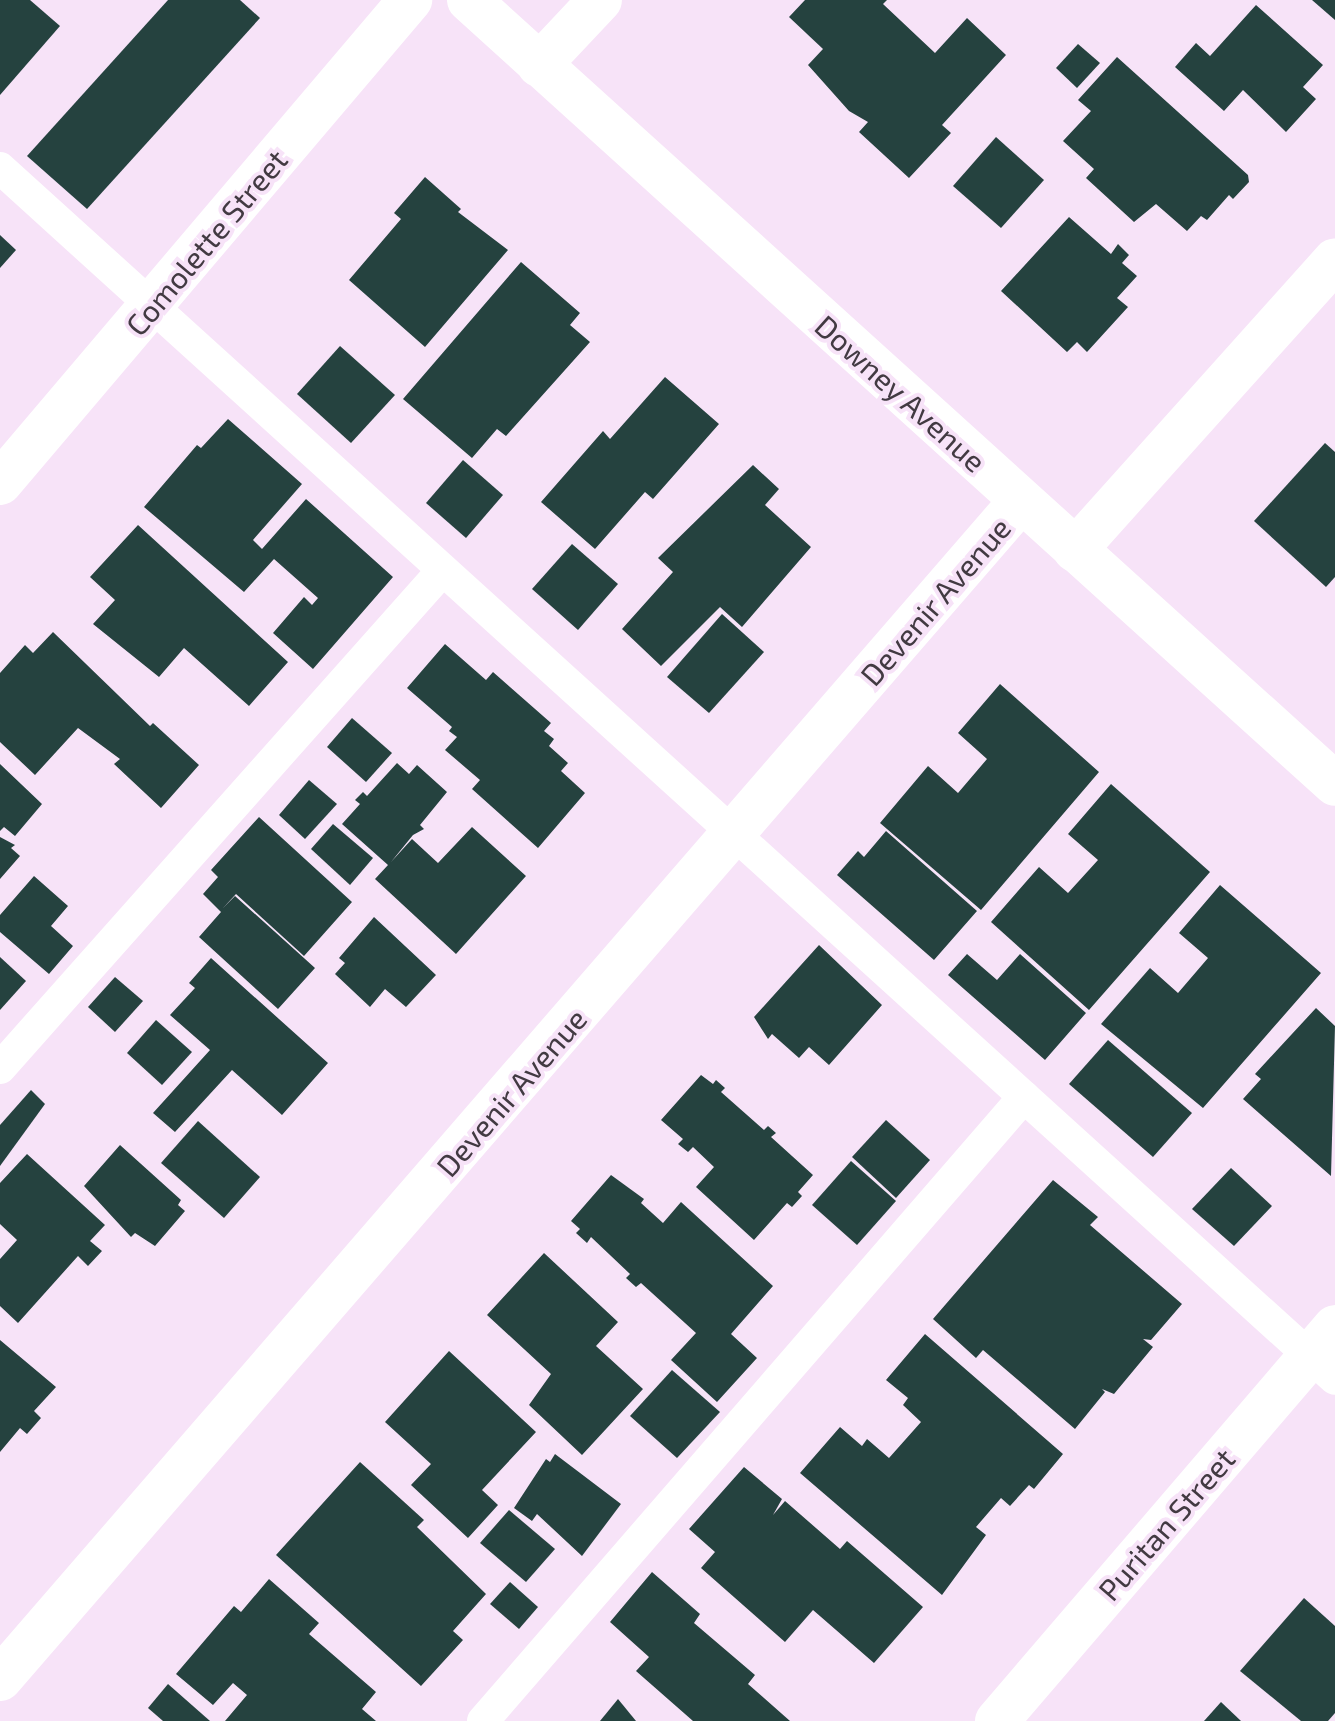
<!DOCTYPE html>
<style>
body{margin:0}
#map{position:relative;width:1335px;height:1721px;overflow:hidden;background:#f7e3f8;font-family:"Exo 2",sans-serif}
div>[style]{position:absolute}
.building>*{inset:0;background:#25423f}
.lane>*{height:32px;margin:-16px;padding:0 16px;transform-origin:16px;border-radius:16px;background:#fff}
.street>*{height:44px;margin:-22px;padding:0 22px;transform-origin:22px;border-radius:22px;background:#fff}
.secondary>*{height:44px;margin:-22px;padding:0 22px;transform-origin:22px;border-radius:22px;background:#fff}
span{translate:-50% -50%;white-space:nowrap;text-align:center;line-height:1.15;-webkit-text-stroke:8px #f7e3f8;paint-order:stroke}
.street-label{font-size:30px;color:#423a42}
</style>
<div id="map">
<div class="building">
<div style="clip-path:polygon(0 0,30px 0,60px 26px,0 95px)"></div>
<div style="clip-path:polygon(168px 0,240px 0,260px 18px,87px 209px,27px 156px)"></div>
<div style="clip-path:polygon(805px 0,887px 0,883px 4px,935px 53px,967px 18px,1006px 55px,942px 125px,951px 133px,909px 178px,859px 132px,868px 122px,849px 111px,808px 65px,823px 49px,789px 17px)"></div>
<div style="clip-path:polygon(1312px 0,1335px 0,1335px 20px)"></div>
<div style="clip-path:polygon(1256px 5px,1323px 65px,1303px 87px,1316px 99px,1286px 132px,1243px 90px,1224px 111px,1175px 67px,1196px 43px,1210px 56px)"></div>
<div style="clip-path:polygon(1078px 44px,1100px 63px,1077px 88px,1056px 68px)"></div>
<div style="clip-path:polygon(1117px 57px,1248px 175px,1249px 182px,1233px 199px,1229px 195px,1207px 220px,1201px 216px,1187px 231px,1156px 204px,1134px 222px,1086px 178px,1094px 169px,1063px 141px,1091px 111px,1078px 100px)"></div>
<div style="clip-path:polygon(996px 137px,1044px 180px,1001px 228px,953px 186px)"></div>
<div style="clip-path:polygon(425px 177px,461px 209px,458px 212px,508px 250px,425px 347px,349px 280px,401px 219px,394px 213px)"></div>
<div style="clip-path:polygon(1069px 217px,1111px 254px,1118px 244px,1129px 255px,1122px 263px,1137px 276px,1117px 298px,1128px 307px,1087px 352px,1077px 342px,1067px 352px,1001px 291px)"></div>
<div style="clip-path:polygon(0 235px,16px 250px,0 268px)"></div>
<div style="clip-path:polygon(521px 262px,580px 313px,570px 325px,590px 342px,506px 436px,497px 429px,472px 458px,403px 399px)"></div>
<div style="clip-path:polygon(340px 346px,395px 395px,351px 443px,297px 394px)"></div>
<div style="clip-path:polygon(665px 377px,719px 424px,653px 499px,645px 492px,595px 549px,541px 502px,603px 431px,610px 439px)"></div>
<div style="clip-path:polygon(228px 419px,302px 484px,253px 540px,262px 549px,306px 499px,393px 577px,313px 669px,273px 633px,304px 597px,312px 605px,318px 598px,274px 559px,244px 592px,144px 507px,197px 445px,201px 448px)"></div>
<div style="clip-path:polygon(1325px 443px,1335px 452px,1335px 577px,1326px 587px,1254px 521px)"></div>
<div style="clip-path:polygon(463px 460px,503px 495px,466px 538px,426px 503px)"></div>
<div style="clip-path:polygon(753px 465px,779px 489px,765px 505px,811px 547px,742px 627px,720px 607px,661px 666px,622px 629px,673px 572px,658px 558px)"></div>
<div style="clip-path:polygon(138px 525px,288px 662px,249px 706px,184px 648px,159px 677px,93px 624px,115px 600px,90px 577px)"></div>
<div style="clip-path:polygon(572px 544px,618px 584px,578px 630px,532px 589px)"></div>
<div style="clip-path:polygon(722px 614px,764px 652px,709px 713px,667px 677px)"></div>
<div style="clip-path:polygon(53px 632px,150px 726px,153px 723px,199px 765px,161px 808px,114px 764px,120px 759px,78px 728px,35px 775px,0 742px,0 673px,25px 645px,33px 653px)"></div>
<div style="clip-path:polygon(445px 644px,486px 680px,493px 672px,551px 723px,544px 731px,554px 739px,549px 746px,568px 763px,561px 771px,585px 793px,538px 848px,472px 789px,480px 780px,445px 750px,457px 737px,449px 731px,452px 727px,407px 688px)"></div>
<div style="clip-path:polygon(1000px 684px,1099px 772px,981px 910px,880px 823px,928px 766px,958px 793px,987px 759px,958px 733px)"></div>
<div style="clip-path:polygon(352px 718px,392px 753px,366px 782px,327px 747px)"></div>
<div style="clip-path:polygon(397px 763px,409px 774px,417px 765px,447px 792px,420px 825px,424px 829px,413px 835px,391px 862px,412px 839px,438px 863px,472px 827px,526px 876px,456px 954px,375px 879px,388px 865px,342px 824px,360px 804px,355px 800px,363px 792px,367px 796px)"></div>
<div style="clip-path:polygon(0 764px,42px 804px,15px 836px,4px 827px,0 831px)"></div>
<div style="clip-path:polygon(309px 780px,337px 804px,305px 839px,279px 815px)"></div>
<div style="clip-path:polygon(1111px 784px,1210px 872px,1089px 1010px,991px 922px,1039px 867px,1068px 893px,1098px 860px,1068px 834px)"></div>
<div style="clip-path:polygon(259px 817px,352px 902px,304px 956px,236px 894px,223px 908px,235px 896px,315px 968px,278px 1009px,199px 937px,221px 912px,203px 894px,218px 877px,211px 870px)"></div>
<div style="clip-path:polygon(333px 824px,373px 858px,350px 885px,311px 849px)"></div>
<div style="clip-path:polygon(886px 831px,977px 911px,934px 960px,837px 875px,858px 851px,864px 857px)"></div>
<div style="clip-path:polygon(0 837px,15px 845px,11px 848px,20px 856px,0 879px)"></div>
<div style="clip-path:polygon(34px 876px,68px 906px,51px 926px,73px 946px,49px 974px,0 932px,0 915px)"></div>
<div style="clip-path:polygon(1220px 885px,1321px 973px,1203px 1108px,1101px 1024px,1150px 968px,1178px 993px,1208px 958px,1179px 933px)"></div>
<div style="clip-path:polygon(374px 917px,436px 975px,406px 1007px,385px 989px,370px 1007px,335px 974px,345px 963px,339px 958px)"></div>
<div style="clip-path:polygon(819px 945px,882px 1005px,829px 1065px,809px 1047px,799px 1058px,772px 1034px,768px 1039px,754px 1017px)"></div>
<div style="clip-path:polygon(967px 954px,997px 980px,1020px 954px,1086px 1013px,1045px 1060px,948px 975px)"></div>
<div style="clip-path:polygon(0 957px,26px 981px,0 1010px)"></div>
<div style="clip-path:polygon(211px 958px,328px 1063px,282px 1115px,232px 1070px,175px 1132px,153px 1113px,210px 1050px,170px 1015px,195px 988px,189px 983px)"></div>
<div style="clip-path:polygon(115px 977px,143px 1001px,115px 1032px,88px 1007px)"></div>
<div style="clip-path:polygon(1316px 1008px,1335px 1026px,1331px 1176px,1243px 1099px,1261px 1079px,1255px 1074px)"></div>
<div style="clip-path:polygon(156px 1020px,192px 1052px,162px 1085px,127px 1053px)"></div>
<div style="clip-path:polygon(1108px 1040px,1192px 1113px,1153px 1157px,1069px 1084px)"></div>
<div style="clip-path:polygon(701px 1075px,713px 1084px,716px 1080px,725px 1088px,721px 1092px,764px 1130px,768px 1126px,776px 1133px,771px 1137px,813px 1175px,798px 1192px,802px 1196px,792px 1207px,787px 1203px,754px 1240px,696px 1187px,714px 1167px,693px 1147px,688px 1152px,678px 1144px,683px 1139px,661px 1120px)"></div>
<div style="clip-path:polygon(31px 1090px,45px 1104px,0 1166px,0 1125px)"></div>
<div style="clip-path:polygon(886px 1120px,930px 1160px,896px 1198px,852px 1157px)"></div>
<div style="clip-path:polygon(198px 1121px,260px 1177px,224px 1218px,161px 1163px)"></div>
<div style="clip-path:polygon(120px 1145px,181px 1200px,178px 1205px,185px 1211px,155px 1246px,135px 1233px,131px 1237px,84px 1186px)"></div>
<div style="clip-path:polygon(27px 1154px,105px 1225px,90px 1241px,102px 1251px,88px 1266px,78px 1256px,18px 1323px,0 1306px,0 1259px,17px 1240px,0 1224px,0 1183px)"></div>
<div style="clip-path:polygon(851px 1161px,896px 1201px,857px 1245px,812px 1205px)"></div>
<div style="clip-path:polygon(1231px 1168px,1272px 1206px,1234px 1246px,1192px 1209px)"></div>
<div style="clip-path:polygon(611px 1175px,644px 1199px,641px 1203px,663px 1223px,681px 1202px,773px 1286px,731px 1334px,757px 1358px,717px 1402px,671px 1360px,696px 1333px,641px 1283px,636px 1287px,626px 1278px,630px 1274px,591px 1237px,587px 1243px,576px 1233px,580px 1229px,571px 1221px)"></div>
<div style="clip-path:polygon(1053px 1180px,1098px 1217px,1090px 1225px,1182px 1304px,1151px 1340px,1143px 1339px,1153px 1347px,1114px 1394px,1102px 1389px,1105px 1392px,1075px 1429px,983px 1350px,976px 1358px,933px 1319px)"></div>
<div style="clip-path:polygon(544px 1253px,618px 1322px,596px 1346px,643px 1389px,582px 1455px,529px 1405px,551px 1374px,487px 1315px)"></div>
<div style="clip-path:polygon(925px 1334px,1063px 1454px,1034px 1489px,1029px 1485px,1010px 1506px,1001px 1498px,976px 1527px,986px 1535px,942px 1595px,800px 1473px,840px 1427px,862px 1446px,867px 1439px,889px 1458px,921px 1422px,903px 1405px,908px 1398px,886px 1380px)"></div>
<div style="clip-path:polygon(0 1340px,56px 1387px,34px 1411px,41px 1418px,27px 1434px,20px 1428px,0 1452px)"></div>
<div style="clip-path:polygon(449px 1351px,536px 1432px,482px 1490px,498px 1505px,468px 1538px,411px 1485px,431px 1464px,385px 1422px)"></div>
<div style="clip-path:polygon(672px 1370px,720px 1412px,677px 1458px,630px 1416px)"></div>
<div style="clip-path:polygon(555px 1454px,621px 1504px,582px 1556px,537px 1514px,532px 1521px,514px 1508px,546px 1459px,550px 1462px)"></div>
<div style="clip-path:polygon(360px 1462px,424px 1520px,417px 1527px,486px 1594px,453px 1631px,463px 1640px,421px 1686px,276px 1555px)"></div>
<div style="clip-path:polygon(744px 1467px,782px 1499px,773px 1515px,785px 1501px,840px 1549px,847px 1541px,923px 1607px,874px 1663px,813px 1610px,785px 1642px,701px 1568px,715px 1552px,689px 1529px)"></div>
<div style="clip-path:polygon(509px 1510px,555px 1549px,526px 1582px,480px 1543px)"></div>
<div style="clip-path:polygon(652px 1572px,700px 1614px,694px 1623px,755px 1675px,748px 1684px,790px 1721px,693px 1721px,636px 1671px,649px 1657px,610px 1622px)"></div>
<div style="clip-path:polygon(269px 1579px,319px 1623px,309px 1634px,376px 1692px,362px 1709px,376px 1721px,225px 1721px,247px 1695px,233px 1683px,213px 1705px,176px 1674px,234px 1606px,241px 1612px)"></div>
<div style="clip-path:polygon(510px 1582px,538px 1607px,519px 1629px,490px 1604px)"></div>
<div style="clip-path:polygon(1304px 1598px,1335px 1626px,1335px 1713px,1328px 1721px,1301px 1721px,1240px 1671px)"></div>
<div style="clip-path:polygon(168px 1684px,210px 1721px,163px 1721px,148px 1708px)"></div>
<div style="clip-path:polygon(618px 1699px,636px 1721px,600px 1721px)"></div>
<div style="clip-path:polygon(1221px 1702px,1241px 1721px,1204px 1721px)"></div>
</div>
<div class="lane">
<div style="left:0;top:168px;width:1802px;rotate:42.21deg"></div>
<div style="left:0;top:1068px;width:664px;rotate:-48.36deg"></div>
<div style="left:483px;top:1721px;width:826px;rotate:-49.08deg"></div>
</div>
<div class="street">
<div style="left:539px;top:65px;width:89px;rotate:-46.8deg"></div>
<div style="left:0;top:483px;width:634px;rotate:-49.67deg"></div>
<div style="left:1075px;top:550px;width:389px;rotate:-48.1deg"></div>
<div style="left:0;top:1679px;width:1557px;rotate:-49.09deg"></div>
<div style="left:997px;top:1721px;width:519px;rotate:-49.37deg"></div>
</div>
<div class="secondary">
<div style="left:469px;top:0;width:1168px;rotate:42.15deg"></div>
</div>
<div class="street-label">
<span style="left:206px;top:242px;rotate:-50deg">Comolette Street</span>
<span style="left:901px;top:393px;rotate:42deg">Downey Avenue</span>
<span style="left:935px;top:601px;rotate:-49deg">Devenir Avenue</span>
<span style="left:511px;top:1092px;rotate:-49deg">Devenir Avenue</span>
<span style="left:1166px;top:1524px;rotate:-49deg">Puritan Street</span>
</div>
</div>
